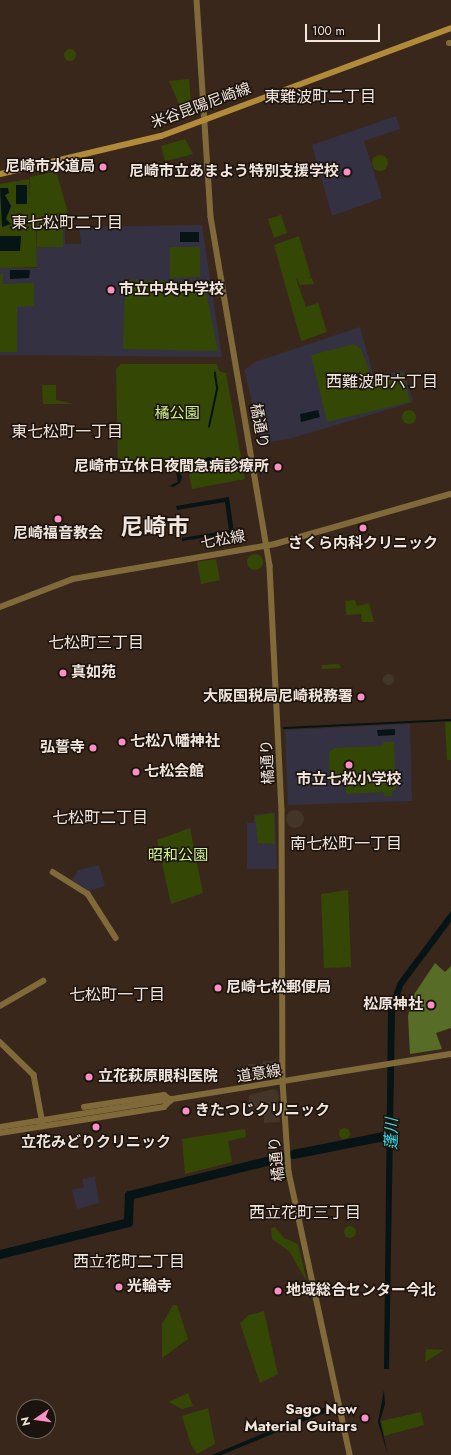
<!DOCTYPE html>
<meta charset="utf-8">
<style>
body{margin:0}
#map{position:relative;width:451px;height:1455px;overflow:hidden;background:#3a271b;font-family:Jost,"Noto Sans JP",sans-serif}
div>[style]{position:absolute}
.commercial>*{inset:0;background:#433528}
.round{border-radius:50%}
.education>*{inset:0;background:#343142}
.green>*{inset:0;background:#354705}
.forest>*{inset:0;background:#576d27}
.water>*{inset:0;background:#061415}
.stream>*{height:1.5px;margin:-0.75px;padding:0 0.75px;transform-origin:0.75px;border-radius:0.75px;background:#061415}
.river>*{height:9px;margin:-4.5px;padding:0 4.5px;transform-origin:4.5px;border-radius:4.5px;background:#061415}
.tertiary>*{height:5.5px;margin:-2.75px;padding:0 2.75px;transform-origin:2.75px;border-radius:2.75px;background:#816a3a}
.secondary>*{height:6px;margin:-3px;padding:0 3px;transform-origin:3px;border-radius:3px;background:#b18b3a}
.tertiary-bridge>*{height:5.5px;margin:-2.75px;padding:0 2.75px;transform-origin:2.75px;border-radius:2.75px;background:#816a3a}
.dots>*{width:11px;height:11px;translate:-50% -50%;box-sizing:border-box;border:2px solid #1b130d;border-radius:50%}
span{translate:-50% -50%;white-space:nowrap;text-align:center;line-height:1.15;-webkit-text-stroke:3px #1b130d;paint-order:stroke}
.street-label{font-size:15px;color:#f2e5dd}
.poi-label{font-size:15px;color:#f2e5dd;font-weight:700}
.right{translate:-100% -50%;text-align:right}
.left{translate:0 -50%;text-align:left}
.park-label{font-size:15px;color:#d1f391}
.neighbourhood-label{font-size:16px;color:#f2e5dd}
.water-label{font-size:16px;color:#39ddec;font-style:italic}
.town-label{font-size:23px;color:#f2e5dd;font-weight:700}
.north{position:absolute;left:16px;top:1399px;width:40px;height:40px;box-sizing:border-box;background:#1b130d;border:1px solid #716760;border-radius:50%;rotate:257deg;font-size:11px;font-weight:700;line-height:16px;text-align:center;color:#f2e5dd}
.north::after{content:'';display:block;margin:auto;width:14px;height:18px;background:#fc8fc3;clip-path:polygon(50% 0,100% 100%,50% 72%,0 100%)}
.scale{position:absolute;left:305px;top:24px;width:75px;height:18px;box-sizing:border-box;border:2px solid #f2e5dd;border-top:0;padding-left:5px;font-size:12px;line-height:14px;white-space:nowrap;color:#f2e5dd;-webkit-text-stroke:3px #1b130d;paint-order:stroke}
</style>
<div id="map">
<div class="commercial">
<div class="round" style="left:382.5px;top:673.5px;width:11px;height:11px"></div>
<div class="round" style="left:286px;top:810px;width:18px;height:18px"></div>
<div style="clip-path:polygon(263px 1061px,278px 1061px,275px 1075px,249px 1078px,248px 1064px,263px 1064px)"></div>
<div style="clip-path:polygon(274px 1089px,278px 1092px,280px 1122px,264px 1123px,264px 1111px,249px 1111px,249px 1095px)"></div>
</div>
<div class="education">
<div style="clip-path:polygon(396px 116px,400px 129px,364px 141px,382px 198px,332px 216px,312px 145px)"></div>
<div style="clip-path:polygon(65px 223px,65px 244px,81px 244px,79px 227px,202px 225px,222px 357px,0 355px,0 268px,37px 268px,37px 224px)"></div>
<div style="clip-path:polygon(360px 327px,374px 378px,404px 370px,413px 402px,289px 439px,262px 443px,244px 370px,255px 362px)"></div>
<div style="clip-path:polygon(410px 724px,412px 801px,288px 805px,285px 730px)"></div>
<div style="clip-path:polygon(275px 812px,277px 869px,247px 869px,247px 823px,254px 823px,254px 815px)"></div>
<div style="clip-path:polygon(99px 865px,105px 886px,89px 891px,72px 880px,78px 870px)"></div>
<div style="clip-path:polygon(95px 1177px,99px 1203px,77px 1209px,72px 1190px,84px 1187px,82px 1179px)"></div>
</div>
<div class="green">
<div class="round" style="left:64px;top:49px;width:12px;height:12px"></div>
<div style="clip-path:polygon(189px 79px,192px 113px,184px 116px,169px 81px)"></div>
<div style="clip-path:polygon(185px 139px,193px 154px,165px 161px,161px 146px)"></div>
<div class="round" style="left:372px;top:155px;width:16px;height:16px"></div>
<div style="clip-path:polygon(56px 171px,70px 220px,63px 221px,63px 247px,37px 247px,37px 221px,31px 221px,36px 222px,37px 267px,0 268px,0 184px,29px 179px,30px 198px,30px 177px)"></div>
<div style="clip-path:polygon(281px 215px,287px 233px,274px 238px,268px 219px)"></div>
<div style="clip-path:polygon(299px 236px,311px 277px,296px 279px,306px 307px,318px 303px,327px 332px,301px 341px,274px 245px)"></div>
<div style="clip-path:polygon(170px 247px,200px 247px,200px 277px,170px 278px)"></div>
<div style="clip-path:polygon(0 274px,3px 274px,3px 284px,34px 283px,34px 306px,17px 307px,17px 352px,0 352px)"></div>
<div style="clip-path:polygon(306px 277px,312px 278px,314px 284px,300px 285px,297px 279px)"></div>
<div style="clip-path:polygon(125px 280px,204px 282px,218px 351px,123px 349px)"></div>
<div style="clip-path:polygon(354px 344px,361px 349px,373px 381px,403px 373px,410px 402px,327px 422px,311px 355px)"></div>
<div style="clip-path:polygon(121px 364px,217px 364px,219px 371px,226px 373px,245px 479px,192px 489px,187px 465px,118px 465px,116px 369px)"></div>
<div style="clip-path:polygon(42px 385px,56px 385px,56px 400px,74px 404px,43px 404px)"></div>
<div class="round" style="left:402px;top:410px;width:14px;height:14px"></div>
<div class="round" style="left:247px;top:554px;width:16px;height:16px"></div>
<div style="clip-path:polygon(216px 559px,220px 580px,201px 584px,197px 562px)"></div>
<div style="clip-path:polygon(355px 600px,357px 606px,369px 603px,374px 622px,362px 622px,361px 614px,346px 615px,345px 601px)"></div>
<div style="clip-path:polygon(322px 665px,339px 664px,341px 668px,322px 669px)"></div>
<div style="clip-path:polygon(445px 722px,451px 722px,451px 760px,447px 760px)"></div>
<div style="clip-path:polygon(383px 742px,394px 742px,396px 790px,392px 790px,392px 796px,384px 796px,384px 792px,346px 794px,345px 780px,330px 780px,329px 753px,334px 748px,383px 746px)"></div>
<div style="clip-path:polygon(274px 813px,275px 844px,258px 843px,255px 816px)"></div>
<div style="clip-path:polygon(190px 828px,203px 893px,171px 904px,157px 840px)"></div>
<div style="clip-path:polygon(348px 890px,351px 967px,324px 968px,321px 894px)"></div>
<div class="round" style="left:338.5px;top:1127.5px;width:11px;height:11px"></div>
<div style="clip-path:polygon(245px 1129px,246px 1137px,228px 1141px,232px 1162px,185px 1174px,182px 1139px)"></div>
<div class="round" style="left:344px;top:1226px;width:12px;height:12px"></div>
<div style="clip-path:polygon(275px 1227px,284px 1238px,298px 1244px,307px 1282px,289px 1251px,272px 1239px,271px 1228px)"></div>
<div style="clip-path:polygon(173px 1305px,177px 1305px,188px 1339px,162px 1358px,162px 1324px)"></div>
<div style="clip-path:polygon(264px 1311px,278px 1374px,260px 1383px,240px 1323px,249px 1315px)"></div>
<div style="clip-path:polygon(426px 1349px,444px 1350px,425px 1362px)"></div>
<div style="clip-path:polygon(188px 1393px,193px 1406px,182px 1409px,169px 1402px)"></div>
<div style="clip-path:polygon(208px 1408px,215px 1444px,197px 1454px,191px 1445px,182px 1416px)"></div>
<div style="clip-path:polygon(421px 1412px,424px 1425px,384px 1436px,381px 1421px)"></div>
</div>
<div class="forest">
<div style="clip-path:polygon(435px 963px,445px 972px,451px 966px,451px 1028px,436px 1033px,442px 1049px,410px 1054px,408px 1016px,413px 996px)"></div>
</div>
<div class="water">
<div style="clip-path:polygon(16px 185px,27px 185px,27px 204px,16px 204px)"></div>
<div style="clip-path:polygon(0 188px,8px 188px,9px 193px,5px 195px,11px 206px,6px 219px,11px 224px,2px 227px)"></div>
<div style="clip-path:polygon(180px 232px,199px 232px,199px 242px,180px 242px)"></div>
<div style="clip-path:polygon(0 236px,21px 236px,20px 251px,0 251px)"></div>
<div style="clip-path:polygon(10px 270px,30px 270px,29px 278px,10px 279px)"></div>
<div style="clip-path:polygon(318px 410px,320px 417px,301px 422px,300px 414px)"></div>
<div class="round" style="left:203.5px;top:456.5px;width:11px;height:11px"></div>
<div style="clip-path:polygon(173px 470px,179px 472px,182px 477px,180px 483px,173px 487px,169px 486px,178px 482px,176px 472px,169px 472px)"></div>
<div style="clip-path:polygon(229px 497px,234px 533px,182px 541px,182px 538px,229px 530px,225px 502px,177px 510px,176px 506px)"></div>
<div style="clip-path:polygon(395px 729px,395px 735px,378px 736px,377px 730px)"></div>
<div style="clip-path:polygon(451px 911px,451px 922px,403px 986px,395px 1012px,389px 1369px,384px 1369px,388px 1009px,398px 982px)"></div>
<div style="clip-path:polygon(384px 1390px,385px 1404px,380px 1421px,388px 1455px,378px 1422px)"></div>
<div style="clip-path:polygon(333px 1404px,334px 1409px,221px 1455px,212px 1455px)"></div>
</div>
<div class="stream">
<div style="left:209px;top:427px;width:40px;rotate:-78deg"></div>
<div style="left:217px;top:388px;width:15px;rotate:-98deg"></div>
<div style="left:284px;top:728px;width:167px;rotate:-2.7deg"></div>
</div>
<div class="river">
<div style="left:293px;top:1154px;width:92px;rotate:-11.3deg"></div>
<div style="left:0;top:1254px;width:132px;rotate:-14deg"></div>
<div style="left:128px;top:1222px;width:27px;rotate:-88deg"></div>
<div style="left:129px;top:1195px;width:158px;rotate:-13.9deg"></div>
</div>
<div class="tertiary">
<div style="left:197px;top:0;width:217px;rotate:86.3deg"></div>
<div style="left:211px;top:217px;width:354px;rotate:80.4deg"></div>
<div style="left:270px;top:566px;width:244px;rotate:87.2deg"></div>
<div style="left:282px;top:810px;width:272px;rotate:89.8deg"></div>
<div style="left:283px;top:1082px;width:90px;rotate:86.2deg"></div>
<div style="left:289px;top:1172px;width:289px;rotate:77.8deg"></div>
<div style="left:449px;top:43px;width:2px"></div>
<div style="left:0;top:607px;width:78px;rotate:-21deg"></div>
<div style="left:73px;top:579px;width:205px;rotate:-9.8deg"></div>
<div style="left:275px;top:544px;width:183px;rotate:-15.9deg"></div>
<div style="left:53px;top:872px;width:41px;rotate:32.2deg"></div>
<div style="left:88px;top:894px;width:52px;rotate:57.5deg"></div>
<div style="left:0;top:1006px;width:50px;rotate:-30.2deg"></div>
<div style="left:0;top:1042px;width:47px;rotate:44.1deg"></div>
<div style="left:34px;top:1075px;width:50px;rotate:79.6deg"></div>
<div style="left:154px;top:1102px;width:301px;rotate:-9.2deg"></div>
<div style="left:84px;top:1107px;width:81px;rotate:-8.5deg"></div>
<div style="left:164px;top:1095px;width:9px;rotate:36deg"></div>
<div style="left:0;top:1133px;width:166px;rotate:-9deg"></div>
<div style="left:164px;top:1107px;width:10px;rotate:-45deg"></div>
</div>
<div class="secondary">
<div style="left:0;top:174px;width:165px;rotate:-13.3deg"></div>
<div style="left:161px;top:136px;width:309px;rotate:-20.4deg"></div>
</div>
<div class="tertiary-bridge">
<div style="left:0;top:1127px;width:156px;rotate:-9.2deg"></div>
</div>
<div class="dots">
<div style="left:103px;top:167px;background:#fc8fc3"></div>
<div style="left:347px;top:172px;background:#fc8fc3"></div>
<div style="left:111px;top:290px;background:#fc8fc3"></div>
<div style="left:278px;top:467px;background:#fc8fc3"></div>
<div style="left:58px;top:519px;background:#fc8fc3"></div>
<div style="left:363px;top:528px;background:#fc8fc3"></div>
<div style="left:63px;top:673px;background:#fc8fc3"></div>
<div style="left:361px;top:697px;background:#fc8fc3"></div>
<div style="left:122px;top:742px;background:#fc8fc3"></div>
<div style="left:93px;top:748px;background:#fc8fc3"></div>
<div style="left:349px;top:765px;background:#fc8fc3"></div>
<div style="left:136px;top:772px;background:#fc8fc3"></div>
<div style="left:218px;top:988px;background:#fc8fc3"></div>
<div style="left:431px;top:1005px;background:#fc8fc3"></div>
<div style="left:89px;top:1077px;background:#fc8fc3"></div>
<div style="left:186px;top:1111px;background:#fc8fc3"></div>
<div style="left:96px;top:1127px;background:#fc8fc3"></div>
<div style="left:119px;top:1287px;background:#fc8fc3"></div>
<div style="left:278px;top:1291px;background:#fc8fc3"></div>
<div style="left:365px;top:1418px;background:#fc8fc3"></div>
</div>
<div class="street-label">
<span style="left:201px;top:106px;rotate:-20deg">米谷昆陽尼崎線</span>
<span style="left:259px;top:426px;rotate:80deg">橘通り</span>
<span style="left:223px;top:540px;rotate:-10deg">七松線</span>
<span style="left:268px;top:762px;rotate:-93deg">橘通り</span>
<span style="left:259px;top:1074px;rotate:-9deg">道意線</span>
<span style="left:277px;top:1159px;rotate:-96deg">橘通り</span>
</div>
<div class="poi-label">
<span class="right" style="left:95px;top:167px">尼崎市水道局</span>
<span class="right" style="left:339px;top:172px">尼崎市立あまよう特別支援学校</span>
<span class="left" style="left:119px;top:290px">市立中央中学校</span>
<span class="right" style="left:269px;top:467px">尼崎市立休日夜間急病診療所</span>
<span style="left:58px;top:534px">尼崎福音教会</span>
<span style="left:363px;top:544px">さくら内科クリニック</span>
<span class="left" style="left:71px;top:673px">真如苑</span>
<span class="right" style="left:353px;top:697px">大阪国税局尼崎税務署</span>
<span class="left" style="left:130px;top:742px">七松八幡神社</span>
<span class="right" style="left:85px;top:748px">弘誓寺</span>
<span class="left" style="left:144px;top:772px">七松会館</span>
<span style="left:349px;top:780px">市立七松小学校</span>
<span class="left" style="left:226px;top:988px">尼崎七松郵便局</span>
<span class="right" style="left:423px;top:1005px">松原神社</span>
<span class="left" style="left:98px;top:1077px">立花萩原眼科医院</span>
<span class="left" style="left:195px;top:1111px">きたつじクリニック</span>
<span style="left:96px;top:1143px">立花みどりクリニック</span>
<span class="left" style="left:127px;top:1287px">光輪寺</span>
<span class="left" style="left:286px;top:1291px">地域総合センター今北</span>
<span class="right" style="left:357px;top:1418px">Sago New<br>Material Guitars</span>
</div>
<div class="park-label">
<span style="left:177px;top:414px">橘公園</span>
<span style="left:178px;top:856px">昭和公園</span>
</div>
<div class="neighbourhood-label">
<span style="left:320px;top:97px">東難波町二丁目</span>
<span style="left:67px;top:223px">東七松町二丁目</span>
<span style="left:382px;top:382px">西難波町六丁目</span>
<span style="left:67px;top:432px">東七松町一丁目</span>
<span style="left:96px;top:643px">七松町三丁目</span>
<span style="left:100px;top:818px">七松町二丁目</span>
<span style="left:346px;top:844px">南七松町一丁目</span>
<span style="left:117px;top:995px">七松町一丁目</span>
<span style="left:305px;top:1213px">西立花町三丁目</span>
<span style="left:129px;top:1262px">西立花町二丁目</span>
</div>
<div class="water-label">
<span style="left:392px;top:1134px;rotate:-89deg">蓬川</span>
</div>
<div class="town-label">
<span style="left:155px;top:527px">尼崎市</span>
</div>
<div class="north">N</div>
<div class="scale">100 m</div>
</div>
